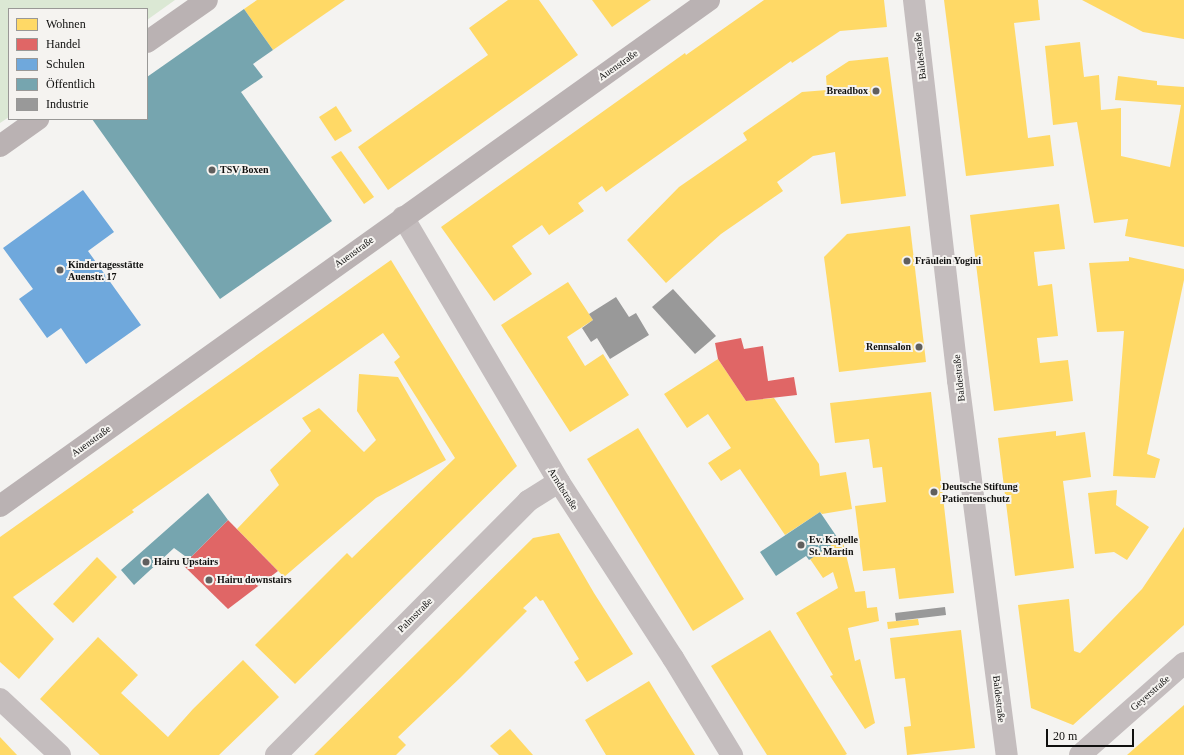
<!DOCTYPE html>
<meta charset="utf-8">
<style>
body{margin:0}
#map{position:relative;width:1184px;height:755px;overflow:hidden;background:#f4f3f1;font-family:Georgia,serif}
div>[style]{position:absolute}
.green>*{inset:0;background:#dbe8d4}
.homes>*{inset:0;background:#ffd966}
.shops>*{inset:0;background:#e06666}
.schools>*{inset:0;background:#6fa8dc}
.public>*{inset:0;background:#76a5af}
.industry>*{inset:0;background:#999}
.minor>*{height:22px;margin:-11px;padding:0 11px;transform-origin:11px;border-radius:11px;background:#c4bdbe}
.secondary>*{height:22px;margin:-11px;padding:0 11px;transform-origin:11px;border-radius:11px;background:#bab2b3}
.dots>*{width:11px;height:11px;translate:-50% -50%;box-sizing:border-box;border:2px solid #f5f3f0;border-radius:50%}
span{translate:-50% -50%;white-space:nowrap;text-align:center;line-height:1.15;-webkit-text-stroke:4px #f5f3f0;paint-order:stroke}
.street-label{font-size:10px;color:#10100f}
.poi-label{font-size:10px;color:#10100f;font-weight:700}
.right{translate:-100% -50%;text-align:right}
.left{translate:0 -50%;text-align:left}
.legend{position:absolute;left:8px;top:8px;width:140px;height:112px;box-sizing:border-box;background:#f5f3f0;border:1px solid #999896;margin:0;padding:5px 7px;list-style:none;font-size:12px;color:#10100f}
.legend li{display:flex;align-items:center;gap:8px;height:20px}
.legend b{width:20px;border:1px solid #999896}
.scale{position:absolute;left:1046px;top:729px;width:88px;height:18px;box-sizing:border-box;border:2px solid #10100f;border-top:0;padding-left:5px;font-size:12px;line-height:14px;white-space:nowrap;color:#10100f;-webkit-text-stroke:3px #f5f3f0;paint-order:stroke}
</style>
<div id="map">
<div class="green">
<div style="clip-path:polygon(0 0,175px 0,147px 20px,147px 9px,9px 9px,9px 117px,0 123px)"></div>
</div>
<div class="homes">
<div style="clip-path:polygon(257px 0,345px 0,273px 50px,244px 9px)"></div>
<div style="clip-path:polygon(508px 0,539px 0,578px 55px,388px 190px,358px 147px,488px 55px,469px 28px)"></div>
<div style="clip-path:polygon(592px 0,651px 0,612px 27px)"></div>
<div style="clip-path:polygon(764px 0,884px 0,887px 27px,840px 31px,792px 63px,791px 61px,606px 192px,602px 186px,578px 203px,584px 211px,549px 235px,542px 225px,512px 246px,532px 274px,494px 301px,441px 227px,685px 53px,686px 55px)"></div>
<div style="clip-path:polygon(944px 0,1038px 0,1040px 20px,1014px 23px,1028px 138px,1050px 135px,1054px 166px,966px 176px)"></div>
<div style="clip-path:polygon(1082px 0,1184px 0,1184px 39px,1143px 32px)"></div>
<div style="clip-path:polygon(1080px 42px,1084px 77px,1099px 75px,1101px 110px,1121px 108px,1121px 156px,1170px 167px,1181px 105px,1115px 100px,1118px 76px,1157px 81px,1157px 85px,1184px 87px,1184px 247px,1125px 236px,1128px 219px,1094px 223px,1077px 122px,1053px 125px,1045px 46px)"></div>
<div style="clip-path:polygon(888px 57px,906px 196px,841px 204px,835px 152px,813px 156px,777px 182px,783px 191px,721px 234px,666px 283px,627px 240px,679px 187px,747px 140px,743px 133px,802px 92px,827px 90px,826px 76px,849px 61px)"></div>
<div style="clip-path:polygon(336px 106px,352px 131px,335px 141px,319px 117px)"></div>
<div style="clip-path:polygon(341px 151px,374px 197px,364px 204px,331px 157px)"></div>
<div style="clip-path:polygon(1059px 204px,1065px 249px,1034px 252px,1038px 286px,1052px 284px,1058px 336px,1037px 338px,1040px 363px,1068px 360px,1073px 401px,994px 411px,970px 215px)"></div>
<div style="clip-path:polygon(910px 226px,926px 362px,839px 372px,824px 257px,847px 234px)"></div>
<div style="clip-path:polygon(1129px 257px,1184px 269px,1184px 280px,1147px 454px,1160px 459px,1155px 478px,1113px 476px,1124px 331px,1097px 332px,1089px 263px,1129px 261px)"></div>
<div style="clip-path:polygon(391px 260px,517px 466px,295px 684px,255px 645px,347px 553px,352px 558px,455px 458px,394px 362px,400px 357px,383px 333px,132px 510px,134px 512px,13px 597px,54px 639px,19px 679px,0 662px,0 537px)"></div>
<div style="clip-path:polygon(568px 282px,593px 320px,567px 337px,585px 366px,603px 354px,629px 395px,570px 432px,501px 325px)"></div>
<div style="clip-path:polygon(718px 359px,746px 401px,774px 398px,819px 464px,820px 476px,846px 472px,852px 509px,822px 514px,820px 512px,785px 535px,740px 469px,721px 481px,708px 463px,731px 448px,708px 414px,687px 428px,664px 394px)"></div>
<div style="clip-path:polygon(359px 374px,398px 377px,446px 460px,376px 498px,284px 577px,237px 529px,279px 485px,270px 470px,311px 431px,302px 418px,319px 408px,364px 452px,376px 440px,357px 411px)"></div>
<div style="clip-path:polygon(931px 392px,954px 593px,899px 599px,895px 568px,863px 571px,855px 506px,886px 502px,882px 467px,873px 468px,869px 439px,835px 443px,830px 403px)"></div>
<div style="clip-path:polygon(638px 428px,744px 599px,693px 631px,587px 459px)"></div>
<div style="clip-path:polygon(1056px 431px,1056px 436px,1085px 432px,1091px 477px,1063px 481px,1074px 568px,1015px 576px,998px 438px)"></div>
<div style="clip-path:polygon(1117px 490px,1116px 505px,1149px 527px,1127px 560px,1114px 552px,1095px 554px,1088px 493px)"></div>
<div style="clip-path:polygon(1184px 527px,1184px 625px,1073px 725px,1031px 708px,1018px 605px,1069px 599px,1074px 651px,1080px 653px,1142px 589px)"></div>
<div style="clip-path:polygon(559px 533px,594px 593px,633px 654px,587px 682px,574px 662px,579px 659px,543px 600px,540px 601px,536px 596px,523px 608px,527px 611px,460px 678px,398px 737px,406px 745px,396px 755px,314px 755px,533px 538px)"></div>
<div style="clip-path:polygon(839px 540px,843px 542px,855px 592px,865px 591px,867px 608px,877px 607px,879px 621px,848px 628px,855px 661px,860px 659px,875px 723px,865px 729px,830px 676px,833px 675px,796px 613px,838px 588px,833px 572px,823px 578px,810px 559px)"></div>
<div style="clip-path:polygon(97px 557px,117px 577px,73px 623px,53px 604px)"></div>
<div style="clip-path:polygon(918px 619px,919px 625px,888px 629px,887px 622px)"></div>
<div style="clip-path:polygon(770px 630px,847px 754px,845px 755px,767px 755px,711px 666px)"></div>
<div style="clip-path:polygon(961px 630px,975px 748px,907px 755px,904px 727px,911px 726px,905px 678px,895px 679px,890px 638px)"></div>
<div style="clip-path:polygon(98px 637px,138px 675px,121px 693px,168px 737px,193px 709px,243px 660px,279px 697px,219px 755px,100px 755px,40px 699px)"></div>
<div style="clip-path:polygon(649px 681px,668px 712px,695px 755px,606px 755px,585px 720px)"></div>
<div style="clip-path:polygon(1184px 705px,1184px 755px,1127px 755px)"></div>
<div style="clip-path:polygon(510px 729px,533px 755px,499px 755px,490px 746px)"></div>
<div style="clip-path:polygon(0 737px,17px 755px,0 755px)"></div>
</div>
<div class="shops">
<div style="clip-path:polygon(741px 338px,744px 349px,763px 346px,768px 381px,794px 377px,797px 395px,746px 401px,718px 359px,715px 343px)"></div>
<div style="clip-path:polygon(228px 520px,278px 571px,228px 609px,183px 565px)"></div>
</div>
<div class="schools">
<div style="clip-path:polygon(83px 190px,114px 232px,88px 251px,141px 325px,86px 364px,61px 328px,47px 338px,19px 299px,33px 289px,3px 248px)"></div>
</div>
<div class="public">
<div style="clip-path:polygon(244px 9px,273px 50px,253px 64px,263px 77px,241px 92px,332px 221px,220px 299px,92px 119px,147px 119px,147px 77px)"></div>
<div style="clip-path:polygon(208px 493px,228px 520px,189px 559px,174px 548px,134px 585px,121px 570px)"></div>
<div style="clip-path:polygon(820px 512px,839px 540px,809px 560px,806px 556px,776px 576px,760px 552px)"></div>
</div>
<div class="industry">
<div style="clip-path:polygon(673px 289px,716px 336px,695px 354px,652px 307px)"></div>
<div style="clip-path:polygon(616px 297px,629px 317px,636px 313px,649px 335px,610px 359px,597px 338px,591px 342px,582px 328px,593px 320px,589px 314px)"></div>
<div style="clip-path:polygon(945px 607px,946px 615px,896px 621px,895px 613px)"></div>
</div>
<div class="minor">
<div style="left:914px;top:0;width:383px;rotate:83.4deg"></div>
<div style="left:958px;top:380px;width:378px;rotate:82.6deg"></div>
<div style="left:403px;top:217px;width:308px;rotate:59.5deg"></div>
<div style="left:559px;top:482px;width:210px;rotate:57.1deg"></div>
<div style="left:673px;top:658px;width:114px;rotate:58.7deg"></div>
<div style="left:0;top:699px;width:82px;rotate:43deg"></div>
<div style="left:276px;top:755px;width:358px;rotate:-45.2deg"></div>
<div style="left:528px;top:501px;width:36px;rotate:-32deg"></div>
<div style="left:1080px;top:755px;width:139px;rotate:-41.5deg"></div>
</div>
<div class="secondary">
<div style="left:147px;top:42px;width:73px;rotate:-35deg"></div>
<div style="left:0;top:146px;width:47px;rotate:-35.4deg"></div>
<div style="left:0;top:506px;width:871px;rotate:-35.51deg"></div>
</div>
<div class="dots">
<div style="left:876px;top:91px;background:#605f5e"></div>
<div style="left:212px;top:170px;background:#605f5e"></div>
<div style="left:907px;top:261px;background:#605f5e"></div>
<div style="left:60px;top:270px;background:#605f5e"></div>
<div style="left:919px;top:347px;background:#605f5e"></div>
<div style="left:934px;top:492px;background:#605f5e"></div>
<div style="left:801px;top:545px;background:#605f5e"></div>
<div style="left:146px;top:562px;background:#605f5e"></div>
<div style="left:209px;top:580px;background:#605f5e"></div>
</div>
<div class="street-label">
<span style="left:920px;top:56px;rotate:-97deg">Baldestraße</span>
<span style="left:618px;top:65px;rotate:-35deg">Auenstraße</span>
<span style="left:354px;top:252px;rotate:-36deg">Auenstraße</span>
<span style="left:959px;top:378px;rotate:-96deg">Baldestraße</span>
<span style="left:91px;top:441px;rotate:-36deg">Auenstraße</span>
<span style="left:563px;top:489px;rotate:58deg">Arndtstraße</span>
<span style="left:415px;top:615px;rotate:-45deg">Palmstraße</span>
<span style="left:1150px;top:693px;rotate:-41deg">Geyerstraße</span>
<span style="left:999px;top:699px;rotate:83deg">Baldestraße</span>
</div>
<div class="poi-label">
<span class="right" style="left:868px;top:91px">Breadbox</span>
<span class="left" style="left:220px;top:170px">TSV Boxen</span>
<span class="left" style="left:915px;top:261px">Fräulein Yogini</span>
<span class="left" style="left:68px;top:270px">Kindertagesstätte<br>Auenstr. 17</span>
<span class="right" style="left:911px;top:347px">Rennsalon</span>
<span class="left" style="left:942px;top:492px">Deutsche Stiftung<br>Patientenschutz</span>
<span class="left" style="left:809px;top:545px">Ev. Kapelle<br>St. Martin</span>
<span class="left" style="left:154px;top:562px">Hairu Upstairs</span>
<span class="left" style="left:217px;top:580px">Hairu downstairs</span>
</div>
<ul class="legend">
<li><b style="height:11px;background:#ffd966"></b>Wohnen</li>
<li><b style="height:11px;background:#e06666"></b>Handel</li>
<li><b style="height:11px;background:#6fa8dc"></b>Schulen</li>
<li><b style="height:11px;background:#76a5af"></b>Öffentlich</li>
<li><b style="height:11px;background:#999"></b>Industrie</li>
</ul>
<div class="scale">20 m</div>
</div>
